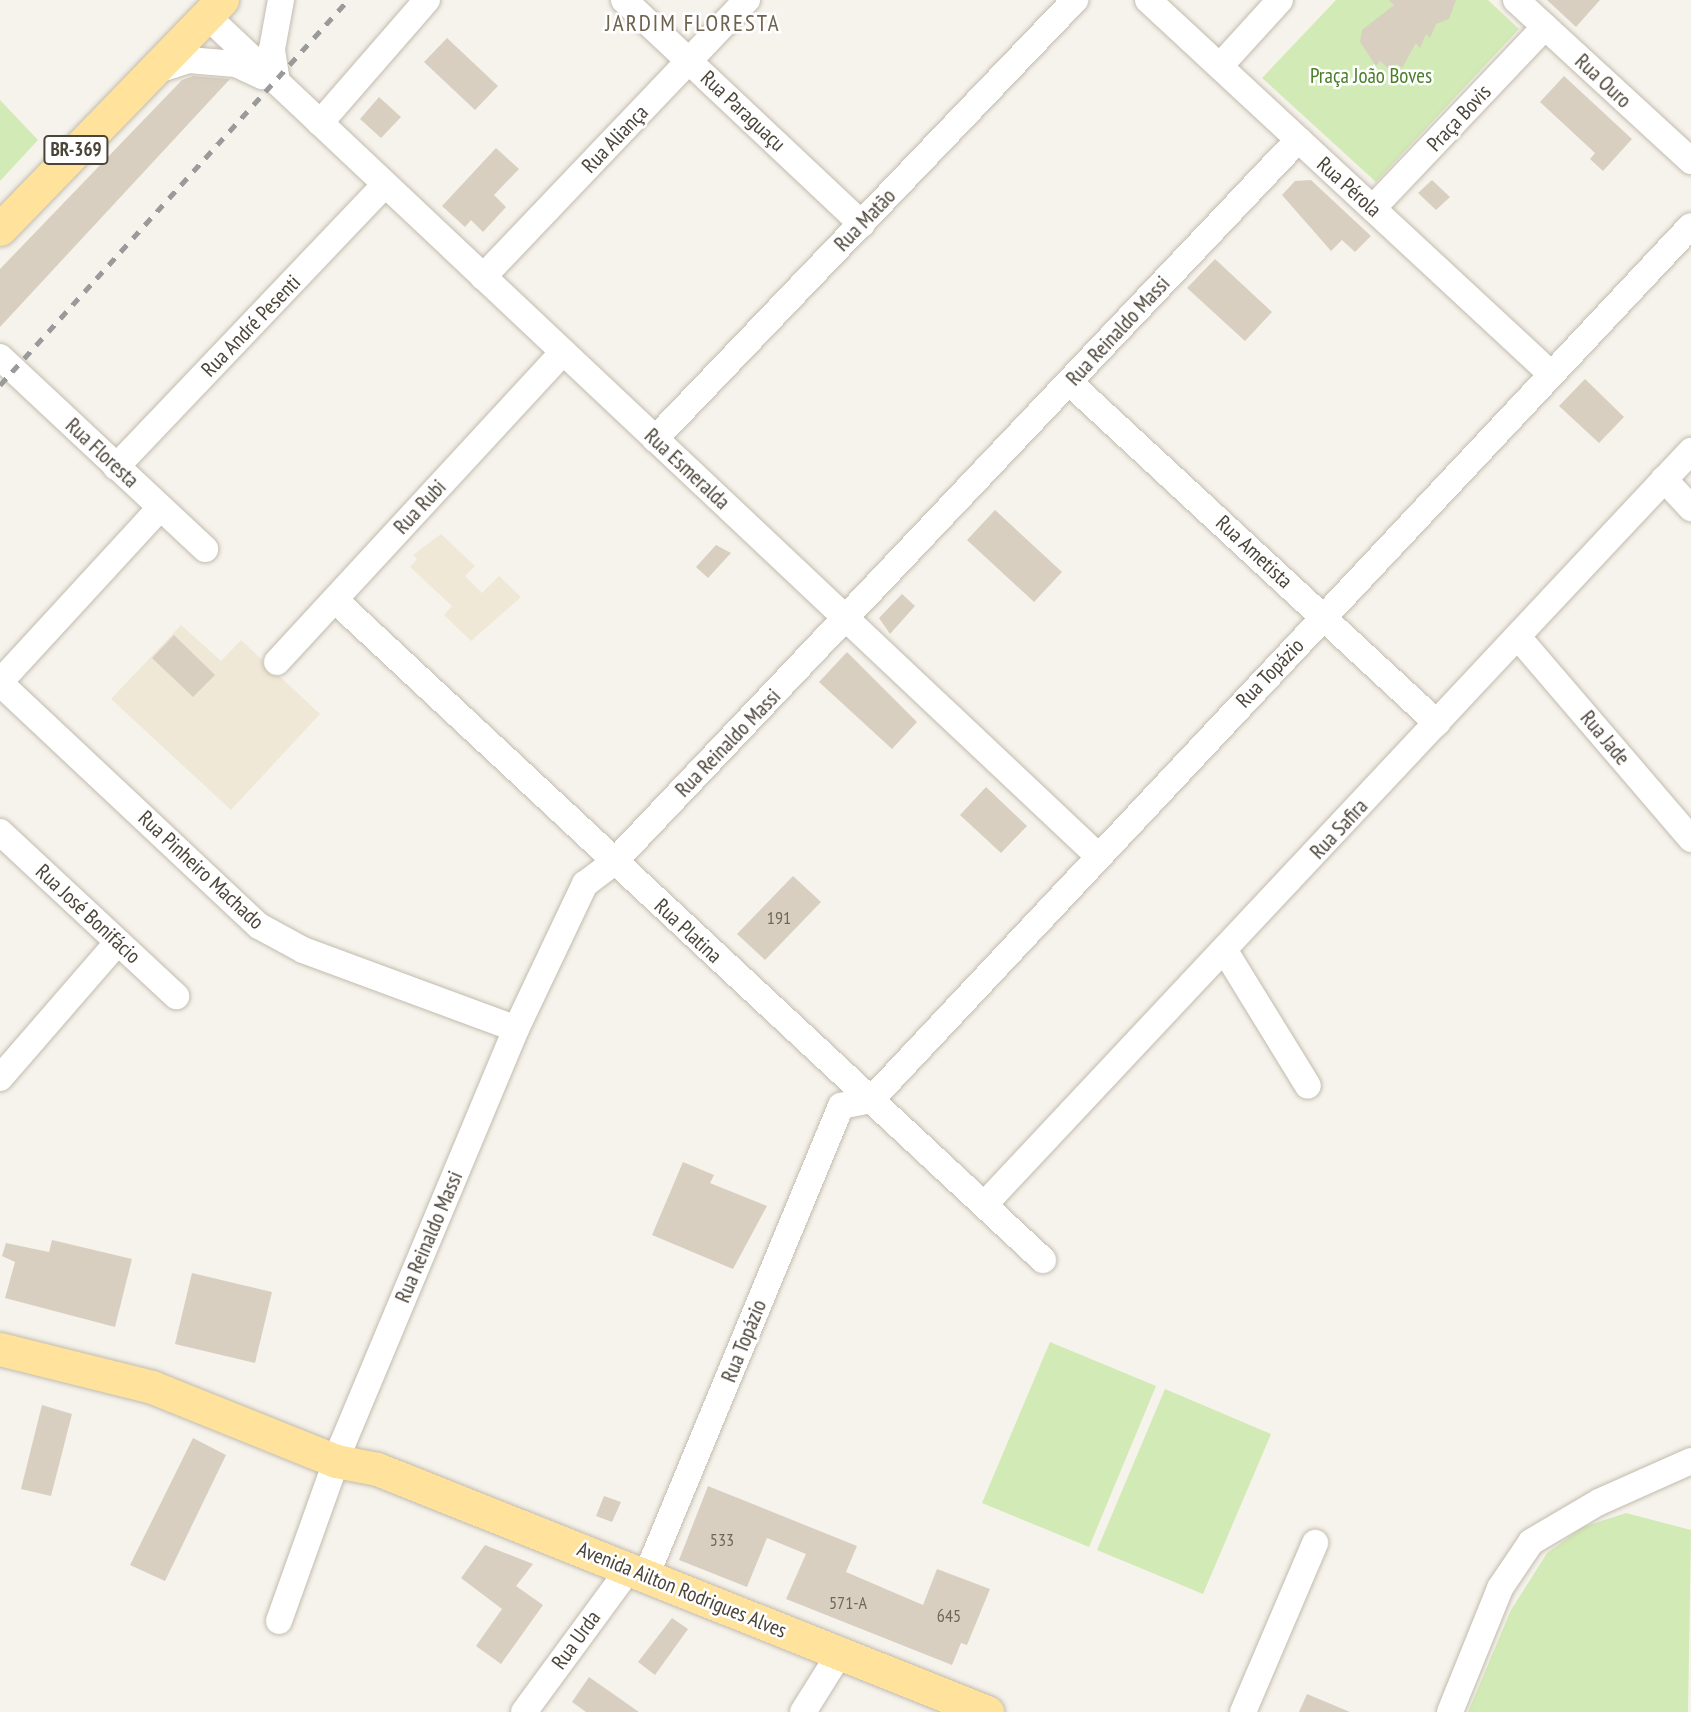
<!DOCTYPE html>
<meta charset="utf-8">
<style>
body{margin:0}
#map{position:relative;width:1691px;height:1712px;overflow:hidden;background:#f6f3ec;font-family:"PT Sans Narrow",sans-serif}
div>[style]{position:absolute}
.education>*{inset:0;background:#efe8d6}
.green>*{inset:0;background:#d2eab5}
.building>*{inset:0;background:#d8cfc1}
.roads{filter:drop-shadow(0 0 2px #c2bbae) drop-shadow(0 0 2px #c2bbae)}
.minor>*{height:26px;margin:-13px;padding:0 13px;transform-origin:13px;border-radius:13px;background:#fff}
.major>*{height:33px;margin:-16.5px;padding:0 16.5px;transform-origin:16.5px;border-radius:16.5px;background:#ffe39c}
.rail>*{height:5px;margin-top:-2.5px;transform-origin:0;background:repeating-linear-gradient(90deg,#9a9a9a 0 9px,transparent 0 18px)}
span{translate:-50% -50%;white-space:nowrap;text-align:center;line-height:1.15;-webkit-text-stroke:5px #fff;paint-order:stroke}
.number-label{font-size:18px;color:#6e675b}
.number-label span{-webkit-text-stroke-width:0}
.shield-label span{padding:2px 5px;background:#fff;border:2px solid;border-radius:5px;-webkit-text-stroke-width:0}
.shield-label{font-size:19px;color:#4b4439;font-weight:700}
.park-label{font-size:21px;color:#4a7f2a}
.street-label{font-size:21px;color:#4b4439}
.neighbourhood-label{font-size:23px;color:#6e6250;letter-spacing:2px}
</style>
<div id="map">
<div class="education">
<div style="clip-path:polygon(441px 534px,475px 566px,465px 576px,482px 593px,499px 576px,521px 597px,471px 641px,444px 615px,452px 606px,410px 567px,417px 559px,413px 555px)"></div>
<div style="clip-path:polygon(181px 625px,221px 661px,241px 640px,320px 714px,231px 810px,111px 699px)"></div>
</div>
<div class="green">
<div style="clip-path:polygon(1336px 0,1488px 0,1519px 29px,1376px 182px,1262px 78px)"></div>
<div style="clip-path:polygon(0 100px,38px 140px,0 181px)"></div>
<div style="clip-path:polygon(1050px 1342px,1156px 1386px,1089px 1547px,982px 1503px)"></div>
<div style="clip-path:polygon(1165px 1389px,1271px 1434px,1203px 1594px,1097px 1550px)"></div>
<div style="clip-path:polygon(1626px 1513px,1691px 1530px,1688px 1712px,1468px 1712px,1511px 1610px,1547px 1553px,1583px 1527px)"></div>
</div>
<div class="building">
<div style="clip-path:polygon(1389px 0,1456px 0,1449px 19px,1436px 24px,1430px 38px,1426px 34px,1420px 48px,1416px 43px,1402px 68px,1397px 64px,1390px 70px,1380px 61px,1376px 66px,1360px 42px,1362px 30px,1394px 5px)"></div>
<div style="clip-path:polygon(1547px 0,1600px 0,1576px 27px)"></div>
<div style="clip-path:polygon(447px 38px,498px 86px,475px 110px,424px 62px)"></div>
<div style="clip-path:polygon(193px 76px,230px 79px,0 327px,0 269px,182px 80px)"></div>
<div style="clip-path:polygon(1564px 76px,1632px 139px,1603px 171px,1590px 159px,1595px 153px,1540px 102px)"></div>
<div style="clip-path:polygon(379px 97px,401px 117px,381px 138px,360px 119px)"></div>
<div style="clip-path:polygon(496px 148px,519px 169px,494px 195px,506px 207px,483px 232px,471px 220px,465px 227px,442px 206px)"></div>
<div style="clip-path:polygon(1311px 180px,1371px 236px,1355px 252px,1342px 240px,1331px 251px,1282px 195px,1295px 181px)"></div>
<div style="clip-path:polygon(1432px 180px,1450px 197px,1436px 210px,1418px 193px)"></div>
<div style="clip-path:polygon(1215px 259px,1272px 312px,1245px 341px,1187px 288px)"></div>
<div style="clip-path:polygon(1585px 379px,1624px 417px,1599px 443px,1559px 406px)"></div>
<div style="clip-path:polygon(995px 510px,1062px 572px,1034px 602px,967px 540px)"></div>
<div style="clip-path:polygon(716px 545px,731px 553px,708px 578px,696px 567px)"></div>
<div style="clip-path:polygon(902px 594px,915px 606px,890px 634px,879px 618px)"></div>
<div style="clip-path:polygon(174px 635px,215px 675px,193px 697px,152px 658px)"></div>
<div style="clip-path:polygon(847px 652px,917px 722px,892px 749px,819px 682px)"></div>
<div style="clip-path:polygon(986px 787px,1027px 826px,1001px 853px,960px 815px)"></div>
<div style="clip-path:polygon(793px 876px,821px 902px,765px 960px,737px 934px)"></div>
<div style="clip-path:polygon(683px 1162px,714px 1175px,710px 1183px,767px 1206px,733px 1269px,652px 1235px)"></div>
<div style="clip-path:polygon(52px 1240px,132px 1259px,115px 1327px,5px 1298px,15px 1262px,2px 1256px,6px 1243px,49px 1252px)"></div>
<div style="clip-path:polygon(192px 1273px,272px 1292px,255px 1363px,175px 1344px)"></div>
<div style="clip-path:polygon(42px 1405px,72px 1414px,51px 1496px,21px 1489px)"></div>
<div style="clip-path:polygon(193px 1438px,226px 1455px,165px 1581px,130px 1565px)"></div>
<div style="clip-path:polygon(708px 1486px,857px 1546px,846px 1572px,923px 1605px,937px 1569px,990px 1589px,967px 1645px,961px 1643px,952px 1665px,786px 1599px,806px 1554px,767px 1538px,747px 1587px,679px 1560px)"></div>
<div style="clip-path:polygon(604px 1496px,621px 1502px,612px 1522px,596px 1516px)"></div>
<div style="clip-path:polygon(485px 1545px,533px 1564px,516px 1586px,543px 1605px,501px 1664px,476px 1646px,502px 1609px,461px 1578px)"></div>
<div style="clip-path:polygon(672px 1618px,688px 1629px,655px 1675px,638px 1662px)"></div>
<div style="clip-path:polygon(589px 1677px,639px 1712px,586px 1712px,572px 1702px)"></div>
<div style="clip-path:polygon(1307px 1694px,1350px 1712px,1299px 1712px)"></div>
</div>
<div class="roads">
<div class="minor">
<div style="left:624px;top:0;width:327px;rotate:43.3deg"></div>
<div style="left:1148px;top:0;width:548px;rotate:42.86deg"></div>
<div style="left:1516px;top:0;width:238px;rotate:42.6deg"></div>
<div style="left:207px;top:16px;width:1223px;rotate:43.31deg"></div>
<div style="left:1220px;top:66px;width:89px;rotate:-47.7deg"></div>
<div style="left:155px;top:71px;width:35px;rotate:-18deg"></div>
<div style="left:188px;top:60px;width:48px;rotate:4.8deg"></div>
<div style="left:236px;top:64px;width:29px;rotate:25deg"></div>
<div style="left:277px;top:82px;width:33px;rotate:-99deg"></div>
<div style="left:272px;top:49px;width:50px;rotate:-79.6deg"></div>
<div style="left:320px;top:123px;width:163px;rotate:-49deg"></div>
<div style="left:1373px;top:208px;width:250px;rotate:-46.5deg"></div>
<div style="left:483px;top:277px;width:383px;rotate:-46.4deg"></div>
<div style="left:0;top:357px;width:281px;rotate:43.1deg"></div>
<div style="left:1069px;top:382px;width:502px;rotate:42.82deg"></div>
<div style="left:655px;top:439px;width:608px;rotate:-46.27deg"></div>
<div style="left:116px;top:467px;width:390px;rotate:-46.4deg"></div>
<div style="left:1664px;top:479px;width:40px;rotate:47deg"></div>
<div style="left:335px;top:600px;width:968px;rotate:42.99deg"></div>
<div style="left:1518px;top:637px;width:266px;rotate:49.4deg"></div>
<div style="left:277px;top:662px;width:422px;rotate:-47.3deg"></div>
<div style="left:0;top:682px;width:236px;rotate:-47.4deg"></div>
<div style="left:0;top:683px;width:355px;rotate:43.2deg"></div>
<div style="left:259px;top:926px;width:50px;rotate:28.6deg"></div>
<div style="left:303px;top:950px;width:227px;rotate:20.3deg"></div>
<div style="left:0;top:832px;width:241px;rotate:43deg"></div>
<div style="left:1225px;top:951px;width:158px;rotate:58.4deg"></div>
<div style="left:0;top:1078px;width:180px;rotate:-49.1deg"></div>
<div style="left:984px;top:1205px;width:1034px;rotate:-46.84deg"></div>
<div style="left:646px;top:1576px;width:509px;rotate:-67.47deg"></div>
<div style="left:841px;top:1106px;width:31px;rotate:-11deg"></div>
<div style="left:871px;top:1100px;width:1198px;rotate:-46.83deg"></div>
<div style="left:279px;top:1621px;width:187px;rotate:-70.3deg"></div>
<div style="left:342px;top:1445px;width:451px;rotate:-67.3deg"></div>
<div style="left:516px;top:1029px;width:161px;rotate:-64.6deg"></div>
<div style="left:585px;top:884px;width:36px;rotate:-37deg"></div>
<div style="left:614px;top:862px;width:995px;rotate:-46.55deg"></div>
<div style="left:524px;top:1712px;width:177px;rotate:-53.7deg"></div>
<div style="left:803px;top:1712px;width:70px;rotate:-57.9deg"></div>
<div style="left:1243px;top:1712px;width:184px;rotate:-66.9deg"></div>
<div style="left:1450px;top:1712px;width:134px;rotate:-68deg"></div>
<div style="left:1500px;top:1588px;width:55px;rotate:-56deg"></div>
<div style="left:1531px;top:1542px;width:79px;rotate:-30.5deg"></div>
<div style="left:1599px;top:1502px;width:101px;rotate:-24deg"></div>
</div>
<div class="major">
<div style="left:0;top:229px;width:319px;rotate:-45.9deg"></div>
<div style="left:0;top:1349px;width:157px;rotate:14deg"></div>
<div style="left:152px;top:1387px;width:198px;rotate:21.9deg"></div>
<div style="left:336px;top:1461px;width:42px;rotate:11deg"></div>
<div style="left:377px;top:1469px;width:657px;rotate:21.72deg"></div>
</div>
</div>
<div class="rail">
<div style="left:0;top:385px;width:519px;rotate:-47.89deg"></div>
</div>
<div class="number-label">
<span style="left:779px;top:918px">191</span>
<span style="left:722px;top:1540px">533</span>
<span style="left:848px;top:1603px">571-A</span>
<span style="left:949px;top:1616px">645</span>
</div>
<div class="shield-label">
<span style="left:76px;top:150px">BR-369</span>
</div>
<div class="park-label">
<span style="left:1371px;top:76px">Praça João Boves</span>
</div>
<div class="street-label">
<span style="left:1603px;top:81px;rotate:43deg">Rua Ouro</span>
<span style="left:743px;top:111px;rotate:43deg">Rua Paraguaçu</span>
<span style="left:1459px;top:118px;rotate:-47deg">Praça Bovis</span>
<span style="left:615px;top:139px;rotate:-46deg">Rua Aliança</span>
<span style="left:1349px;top:187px;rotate:42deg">Rua Pérola</span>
<span style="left:865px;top:220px;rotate:-46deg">Rua Matão</span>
<span style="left:251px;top:326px;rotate:-46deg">Rua André Pesenti</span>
<span style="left:1118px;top:331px;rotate:-47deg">Rua Reinaldo Massi</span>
<span style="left:102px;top:453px;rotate:43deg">Rua Floresta</span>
<span style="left:687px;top:469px;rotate:43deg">Rua Esmeralda</span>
<span style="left:420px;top:507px;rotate:-47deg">Rua Rubi</span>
<span style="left:1254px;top:552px;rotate:43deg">Rua Ametista</span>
<span style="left:1270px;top:673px;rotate:-46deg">Rua Topázio</span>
<span style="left:1605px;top:738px;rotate:50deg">Rua Jade</span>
<span style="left:728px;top:743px;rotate:-46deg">Rua Reinaldo Massi</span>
<span style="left:1339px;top:829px;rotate:-47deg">Rua Safira</span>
<span style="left:201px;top:870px;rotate:43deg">Rua Pinheiro Machado</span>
<span style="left:88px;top:914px;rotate:43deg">Rua José Bonifácio</span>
<span style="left:688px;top:931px;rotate:43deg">Rua Platina</span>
<span style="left:429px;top:1237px;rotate:-67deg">Rua Reinaldo Massi</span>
<span style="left:744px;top:1341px;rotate:-68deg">Rua Topázio</span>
<span style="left:682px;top:1590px;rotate:22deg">Avenida Ailton Rodrigues Alves</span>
<span style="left:576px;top:1640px;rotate:-54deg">Rua Urda</span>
</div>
<div class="neighbourhood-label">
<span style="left:693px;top:23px">JARDIM FLORESTA</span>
</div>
</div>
